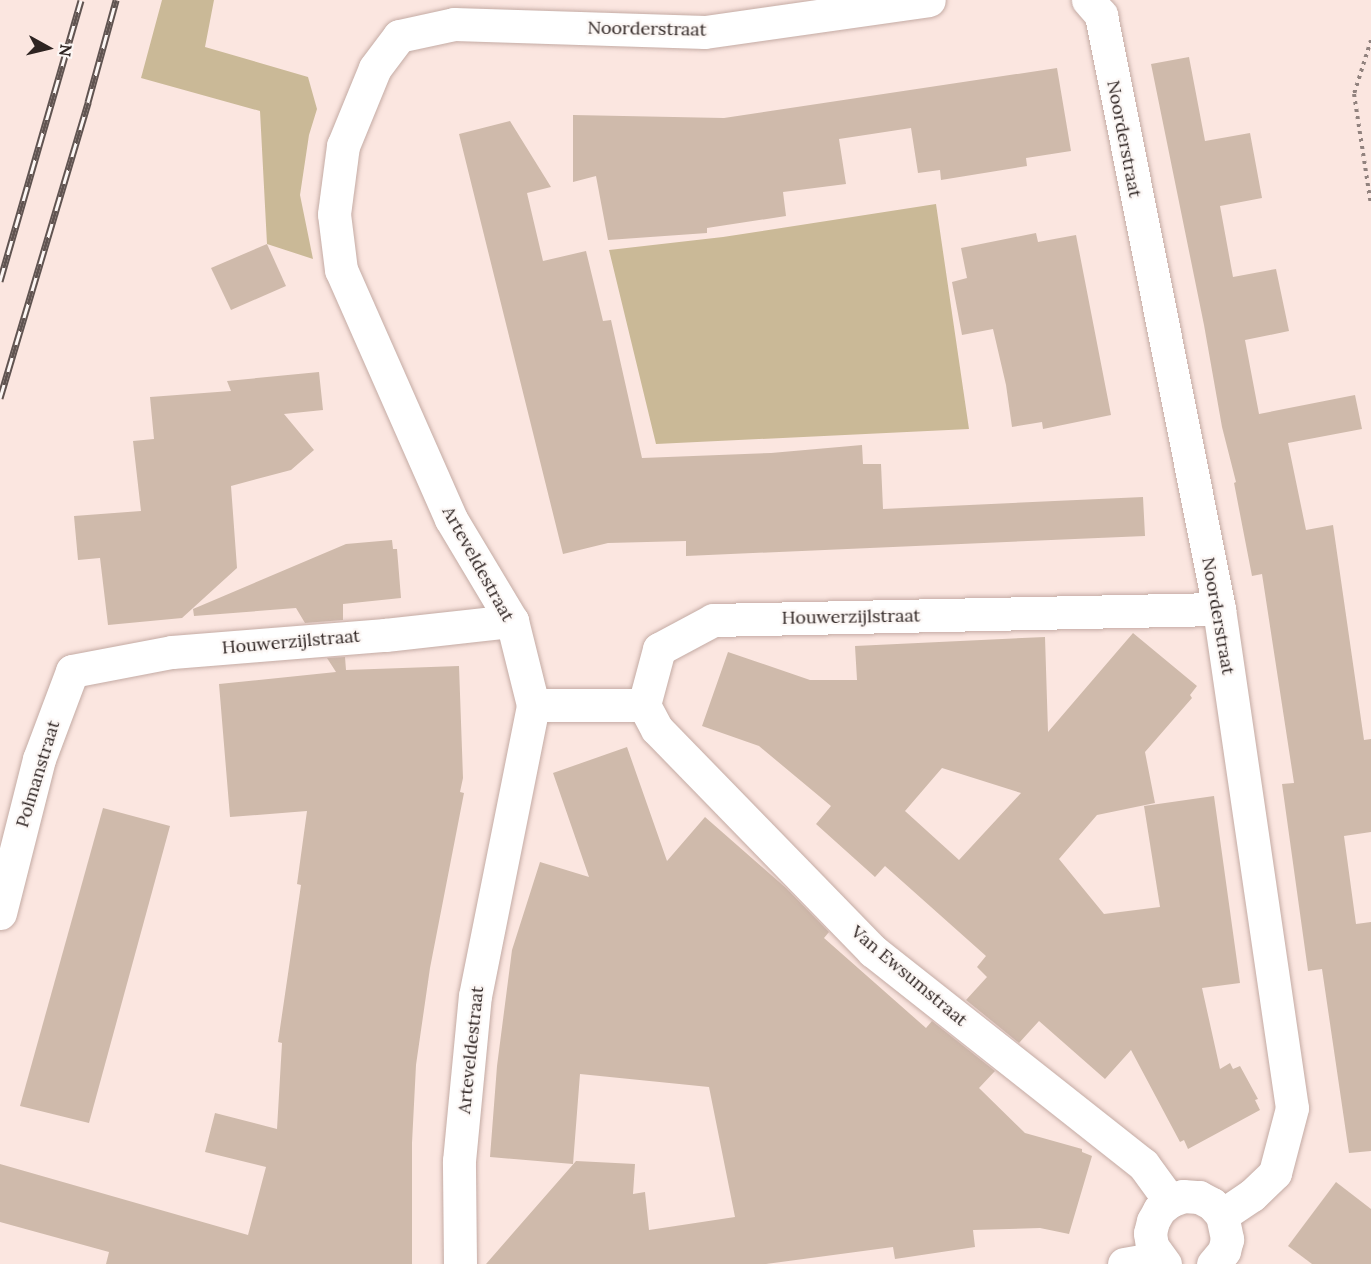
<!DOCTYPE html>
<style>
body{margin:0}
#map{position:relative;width:1371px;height:1264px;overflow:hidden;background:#fbe6e0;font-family:Lora,serif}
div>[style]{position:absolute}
.green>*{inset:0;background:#cab997}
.building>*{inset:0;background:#cfbaab}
.path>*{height:4px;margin-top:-2px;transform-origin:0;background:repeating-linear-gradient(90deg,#91827e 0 3px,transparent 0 7.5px)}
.roads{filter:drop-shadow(0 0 2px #c4aba4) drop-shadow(0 0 2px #c4aba4)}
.minor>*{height:33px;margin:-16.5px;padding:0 16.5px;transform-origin:16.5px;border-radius:16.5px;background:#fff}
.rail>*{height:7px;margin-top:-3.5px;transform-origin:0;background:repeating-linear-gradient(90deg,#fcf7f5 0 14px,#605451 0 28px);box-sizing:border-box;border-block:2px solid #605451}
span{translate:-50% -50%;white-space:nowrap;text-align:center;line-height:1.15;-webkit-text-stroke:4.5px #fcf7f5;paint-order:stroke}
.street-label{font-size:18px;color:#2e2422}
.north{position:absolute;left:18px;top:18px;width:60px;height:60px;-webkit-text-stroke:4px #fcf7f5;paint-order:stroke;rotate:98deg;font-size:16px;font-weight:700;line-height:24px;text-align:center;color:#2e2422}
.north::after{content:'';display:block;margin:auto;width:21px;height:27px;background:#2e2422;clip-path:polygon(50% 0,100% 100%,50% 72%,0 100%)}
</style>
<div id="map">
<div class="green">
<div style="clip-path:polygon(162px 0,214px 0,205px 47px,308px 77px,317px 109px,309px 135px,300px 195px,313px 259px,267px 244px,260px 111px,141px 78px)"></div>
<div style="clip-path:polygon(936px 204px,969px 429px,656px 444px,609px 250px,723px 237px)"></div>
</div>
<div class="building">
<div style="clip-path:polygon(1189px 57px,1205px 141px,1250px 133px,1262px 198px,1220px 206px,1233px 277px,1276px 269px,1289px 331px,1245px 340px,1259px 414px,1355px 395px,1362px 429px,1288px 443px,1306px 530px,1333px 525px,1364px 740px,1371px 739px,1371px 832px,1344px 836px,1356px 924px,1371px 922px,1371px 1151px,1349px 1153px,1322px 969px,1308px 971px,1282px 784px,1294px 783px,1262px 574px,1252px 576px,1234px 483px,1236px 482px,1222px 427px,1204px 325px,1151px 64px)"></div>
<div style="clip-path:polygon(1057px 68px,1071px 151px,1026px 158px,1027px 166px,941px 180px,940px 170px,918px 173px,911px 128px,839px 139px,846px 184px,783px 192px,786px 216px,707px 228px,707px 233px,608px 240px,596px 176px,573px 182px,573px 115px,724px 118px)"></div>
<div style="clip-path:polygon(510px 121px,551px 187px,527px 193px,543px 261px,586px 251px,603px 321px,611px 320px,642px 458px,771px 453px,862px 445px,863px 464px,881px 464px,883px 509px,1143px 497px,1145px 536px,686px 556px,686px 541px,608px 543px,563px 554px,459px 134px)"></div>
<div style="clip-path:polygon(1036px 233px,1038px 242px,1076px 235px,1111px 415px,1043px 429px,1042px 422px,1012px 427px,1006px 385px,993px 329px,962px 335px,952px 282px,967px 278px,961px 248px)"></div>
<div style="clip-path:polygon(267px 244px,286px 286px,231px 310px,211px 268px)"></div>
<div style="clip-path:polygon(319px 372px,323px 410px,284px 414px,314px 450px,291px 470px,231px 486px,237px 568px,182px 618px,108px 625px,100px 558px,78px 560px,74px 516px,141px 511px,133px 441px,154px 439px,150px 397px,231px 391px,227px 381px)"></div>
<div style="clip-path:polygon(392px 540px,393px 549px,397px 549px,401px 598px,343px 604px,343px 620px,305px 623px,296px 608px,194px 616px,193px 609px,346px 544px)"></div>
<div style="clip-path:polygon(evenodd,1133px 633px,1197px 686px,1190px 695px,1192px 698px,1145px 752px,1155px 803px,1097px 815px,1059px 859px,1104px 914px,1160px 907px,1144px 806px,1214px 796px,1240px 983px,1202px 988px,1220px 1069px,1230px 1063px,1233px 1069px,1240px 1066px,1258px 1099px,1255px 1100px,1260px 1110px,1188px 1149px,1184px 1140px,1180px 1142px,1131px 1050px,1105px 1079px,1039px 1021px,1019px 1043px,966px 1000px,987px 977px,977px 967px,986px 956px,885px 866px,875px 877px,816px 824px,831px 806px,759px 746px,702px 726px,728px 652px,810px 680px,857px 680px,855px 646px,1045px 637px,1048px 732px,1133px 633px,942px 768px,1021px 793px,959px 860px,905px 811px,942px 768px)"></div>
<div style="clip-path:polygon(345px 657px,346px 670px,459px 666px,463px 778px,460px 792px,464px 793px,430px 968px,416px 1065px,412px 1143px,412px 1264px,106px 1264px,109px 1252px,0 1222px,0 1164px,248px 1235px,266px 1167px,205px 1152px,215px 1113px,277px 1129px,282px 1043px,278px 1042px,301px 885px,297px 884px,307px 811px,230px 817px,219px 684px,336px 672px,327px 658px)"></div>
<div style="clip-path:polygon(627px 747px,667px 861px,705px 817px,786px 888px,829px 932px,824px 938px,926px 1028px,932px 1021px,995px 1071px,979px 1088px,1025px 1133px,1082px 1149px,1082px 1152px,1092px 1156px,1069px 1234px,1040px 1228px,973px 1230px,975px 1247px,895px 1259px,893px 1247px,766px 1264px,486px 1264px,576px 1161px,635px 1164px,633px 1194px,645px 1192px,649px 1230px,735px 1217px,709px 1087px,580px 1074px,573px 1164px,490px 1157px,497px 1066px,512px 950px,540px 862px,589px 877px,553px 773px)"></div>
<div style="clip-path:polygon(103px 808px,170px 826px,89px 1123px,20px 1106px)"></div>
<div style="clip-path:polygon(1336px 1182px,1371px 1209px,1371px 1264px,1312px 1264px,1288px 1246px)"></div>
</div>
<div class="path">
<div style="left:1371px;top:40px;width:57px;rotate:107.5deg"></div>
<div style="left:1354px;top:94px;width:112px;rotate:81.3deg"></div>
</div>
<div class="roads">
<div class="minor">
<div style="left:1088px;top:0;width:20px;rotate:49deg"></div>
<div style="left:1101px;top:15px;width:606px;rotate:78.76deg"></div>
<div style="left:1219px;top:609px;width:504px;rotate:81.68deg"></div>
<div style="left:1292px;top:1108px;width:67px;rotate:104.7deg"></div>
<div style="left:1275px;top:1173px;width:32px;rotate:136deg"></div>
<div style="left:1252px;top:1195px;width:36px;rotate:146deg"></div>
<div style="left:533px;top:705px;width:111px"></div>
<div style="left:644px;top:705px;width:27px;rotate:62deg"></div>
<div style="left:657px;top:729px;width:310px;rotate:45.8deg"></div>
<div style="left:873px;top:951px;width:344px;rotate:38.3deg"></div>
<div style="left:1143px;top:1164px;width:46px;rotate:53.9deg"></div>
<div style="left:644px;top:705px;width:58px;rotate:-75deg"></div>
<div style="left:659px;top:649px;width:61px;rotate:-28.2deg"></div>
<div style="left:713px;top:620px;width:506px;rotate:-1.25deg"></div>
<div style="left:0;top:913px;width:159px;rotate:-75.8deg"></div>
<div style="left:39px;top:759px;width:94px;rotate:-69.4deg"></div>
<div style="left:72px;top:671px;width:102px;rotate:-10.8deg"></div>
<div style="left:172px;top:652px;width:214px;rotate:-4.6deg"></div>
<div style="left:385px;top:635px;width:128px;rotate:-6.3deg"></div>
<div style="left:460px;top:1264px;width:103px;rotate:-90.6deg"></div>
<div style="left:459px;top:1161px;width:166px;rotate:-84.5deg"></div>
<div style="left:475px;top:996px;width:297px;rotate:-78.7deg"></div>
<div style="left:533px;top:705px;width:87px;rotate:-104deg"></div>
<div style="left:512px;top:621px;width:119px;rotate:-120.9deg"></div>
<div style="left:451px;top:519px;width:272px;rotate:-113.8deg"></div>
<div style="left:341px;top:270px;width:56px;rotate:-97.1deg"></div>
<div style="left:334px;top:214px;width:69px;rotate:-82.5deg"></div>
<div style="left:343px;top:146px;width:84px;rotate:-67.7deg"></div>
<div style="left:375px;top:68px;width:40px;rotate:-53deg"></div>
<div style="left:399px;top:36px;width:56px;rotate:-12.3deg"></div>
<div style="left:454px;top:24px;width:251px;rotate:1.8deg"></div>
<div style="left:705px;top:32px;width:226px;rotate:-8.1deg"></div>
<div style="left:1124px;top:1264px;width:35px;rotate:-10deg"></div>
<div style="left:1165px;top:1264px;width:22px;rotate:-126deg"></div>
<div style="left:1152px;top:1246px;width:13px;rotate:-99deg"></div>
<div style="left:1150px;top:1233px;width:12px;rotate:-76deg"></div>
<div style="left:1153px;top:1221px;width:13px;rotate:-61deg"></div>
<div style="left:1159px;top:1210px;width:14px;rotate:-39deg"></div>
<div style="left:1170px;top:1201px;width:14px;rotate:-21deg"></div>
<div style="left:1183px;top:1196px;width:16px;rotate:4deg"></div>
<div style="left:1199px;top:1197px;width:15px;rotate:28deg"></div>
<div style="left:1212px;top:1204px;width:15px;rotate:48deg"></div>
<div style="left:1222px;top:1215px;width:25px;rotate:78deg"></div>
<div style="left:1227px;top:1239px;width:12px;rotate:104deg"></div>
<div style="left:1224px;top:1251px;width:17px;rotate:130deg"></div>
</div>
</div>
<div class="rail">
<div style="left:0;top:281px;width:292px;rotate:-73.9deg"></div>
<div style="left:0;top:398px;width:309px;rotate:-73.4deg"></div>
<div style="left:88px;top:102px;width:106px;rotate:-74.6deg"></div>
</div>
<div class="street-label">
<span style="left:647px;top:29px;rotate:1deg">Noorderstraat</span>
<span style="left:1124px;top:139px;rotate:79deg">Noorderstraat</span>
<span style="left:478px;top:564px;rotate:61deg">Arteveldestraat</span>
<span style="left:1218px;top:616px;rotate:80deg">Noorderstraat</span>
<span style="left:851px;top:617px;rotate:-1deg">Houwerzijlstraat</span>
<span style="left:291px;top:642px;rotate:-5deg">Houwerzijlstraat</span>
<span style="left:38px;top:774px;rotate:-73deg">Polmanstraat</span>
<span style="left:909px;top:976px;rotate:40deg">Van Ewsumstraat</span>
<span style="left:471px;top:1050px;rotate:-84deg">Arteveldestraat</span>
</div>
<div class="north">N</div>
</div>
